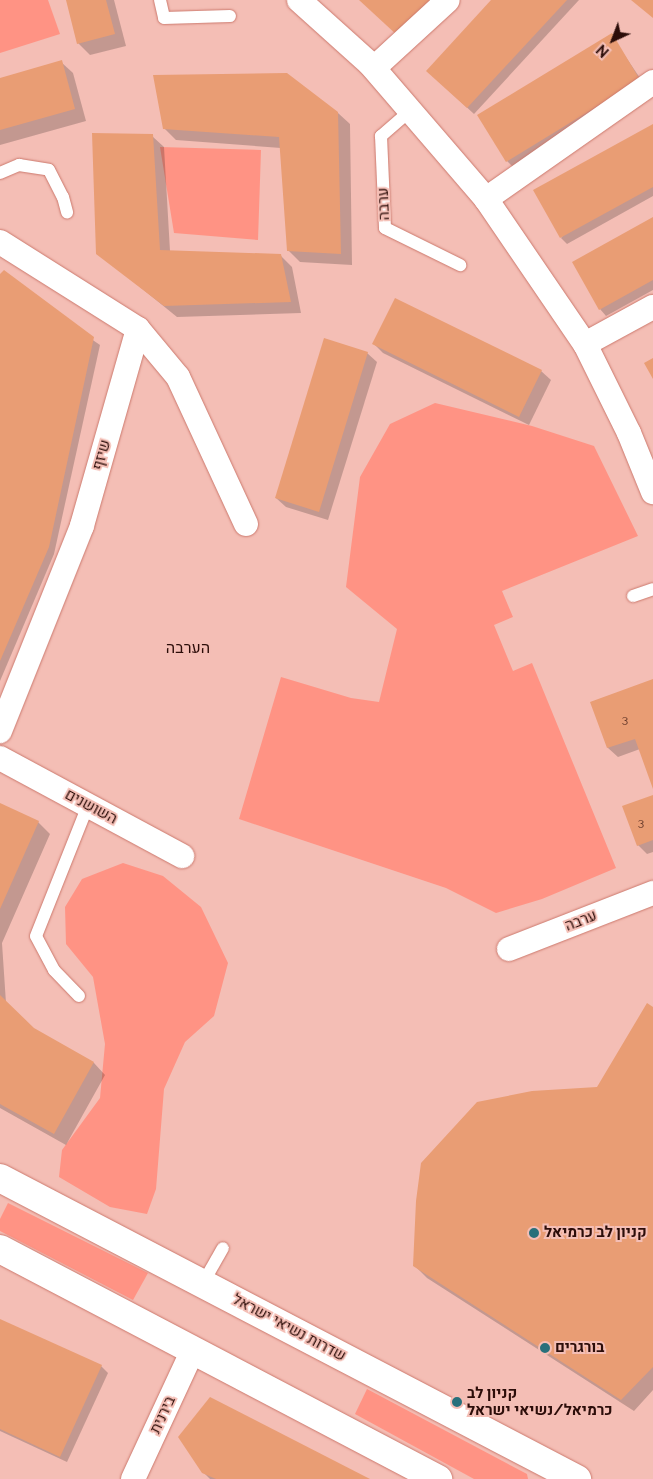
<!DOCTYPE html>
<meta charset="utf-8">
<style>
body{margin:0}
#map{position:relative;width:653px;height:1479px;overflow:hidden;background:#f4beb5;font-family:Raleway,Heebo,sans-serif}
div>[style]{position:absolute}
.green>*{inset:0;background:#ff9384}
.shadow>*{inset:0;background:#0003}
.building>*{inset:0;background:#e99d74}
.roads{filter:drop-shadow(0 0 1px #cc796d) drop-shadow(0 0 1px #cc796d)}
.lane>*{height:12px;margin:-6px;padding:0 6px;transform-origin:6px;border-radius:6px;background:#fff}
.street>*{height:24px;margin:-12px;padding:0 12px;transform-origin:12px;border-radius:12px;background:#fff}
.secondary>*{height:28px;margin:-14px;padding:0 14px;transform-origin:14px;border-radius:14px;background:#fff}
.dots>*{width:14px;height:14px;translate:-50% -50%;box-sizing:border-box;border:2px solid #f4beb5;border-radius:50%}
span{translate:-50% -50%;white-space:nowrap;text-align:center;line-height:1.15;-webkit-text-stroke:4px #f4beb5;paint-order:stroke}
.number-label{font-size:12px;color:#5b3124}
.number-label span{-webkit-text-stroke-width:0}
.street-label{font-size:15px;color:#2c0d09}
.poi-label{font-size:15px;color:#2c0d09;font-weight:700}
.left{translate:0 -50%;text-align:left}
.neighbourhood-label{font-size:16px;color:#2c0d09}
.north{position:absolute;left:588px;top:15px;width:50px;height:50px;-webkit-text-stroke:4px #f4beb5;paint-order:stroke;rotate:223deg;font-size:14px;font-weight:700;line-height:20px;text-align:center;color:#2c0d09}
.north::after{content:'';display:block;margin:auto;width:18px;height:22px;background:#2c0d09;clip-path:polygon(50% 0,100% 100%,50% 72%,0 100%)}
</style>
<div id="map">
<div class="green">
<div style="clip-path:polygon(0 0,48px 0,60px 34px,0 53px)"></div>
<div style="clip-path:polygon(160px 147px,261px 150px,258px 240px,174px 233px)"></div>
<div style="clip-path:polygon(435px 403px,532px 426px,594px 446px,638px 536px,502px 591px,513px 617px,494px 625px,513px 671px,532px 663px,616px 868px,542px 899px,496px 913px,446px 888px,239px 819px,281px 677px,351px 698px,379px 702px,397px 629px,346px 587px,360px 477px,390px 424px)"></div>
<div style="clip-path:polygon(123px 863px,163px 876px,201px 907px,228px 963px,214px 1016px,185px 1042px,164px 1089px,156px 1189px,147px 1214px,110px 1207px,59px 1177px,62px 1150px,100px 1098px,105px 1044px,93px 977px,66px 944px,65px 907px,82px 879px)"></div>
<div style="clip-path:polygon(8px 1203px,148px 1273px,133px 1300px,0 1231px,0 1219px)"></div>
<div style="clip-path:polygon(367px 1389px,527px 1474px,528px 1479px,474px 1479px,355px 1414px)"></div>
</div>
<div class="shadow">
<div style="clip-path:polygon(67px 0,114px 0,126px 46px,90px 55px,78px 43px)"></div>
<div style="clip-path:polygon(493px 0,579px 0,474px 114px,434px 77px)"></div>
<div style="clip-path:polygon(611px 35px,646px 87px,513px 167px,507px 161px)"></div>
<div style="clip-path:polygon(61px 62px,73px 73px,86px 121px,0 145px,0 79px)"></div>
<div style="clip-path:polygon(338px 113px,350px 124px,352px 265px,300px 262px,288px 250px,281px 148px,176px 140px,164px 128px)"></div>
<div style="clip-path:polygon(653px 125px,653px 196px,567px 244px,561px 238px)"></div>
<div style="clip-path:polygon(152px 136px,164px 147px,170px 251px,281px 256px,292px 267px,301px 313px,177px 317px,98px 253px)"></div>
<div style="clip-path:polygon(653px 219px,653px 290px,606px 316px,600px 309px)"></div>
<div style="clip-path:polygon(0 276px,100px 345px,54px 554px,0 681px)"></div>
<div style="clip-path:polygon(374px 344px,541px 371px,551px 380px,529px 425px,383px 353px)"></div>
<div style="clip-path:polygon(367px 353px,377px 362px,328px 520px,286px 507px,276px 498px)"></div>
<div style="clip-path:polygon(653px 680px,653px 786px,640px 749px,618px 757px,608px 748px,592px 702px)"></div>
<div style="clip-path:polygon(653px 796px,653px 852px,647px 854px,638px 845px)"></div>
<div style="clip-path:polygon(0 804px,38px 822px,50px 834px,2px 943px,6px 1003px,33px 1029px,94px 1063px,105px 1075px,66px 1145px,0 1108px)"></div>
<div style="clip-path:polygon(653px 1008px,653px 1390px,634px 1411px,427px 1278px,415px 1266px,598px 1088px)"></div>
<div style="clip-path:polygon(0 1320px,101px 1366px,108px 1373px,67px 1462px,0 1431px)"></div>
<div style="clip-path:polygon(203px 1472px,367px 1479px,210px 1479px)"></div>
</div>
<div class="building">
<div style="clip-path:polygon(66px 0,106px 0,115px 34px,77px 44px)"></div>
<div style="clip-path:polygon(359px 0,431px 0,398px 36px)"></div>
<div style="clip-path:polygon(491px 0,567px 0,467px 108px,426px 71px)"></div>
<div style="clip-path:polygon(631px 0,653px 0,653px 18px)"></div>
<div style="clip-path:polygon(612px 33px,640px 80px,506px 162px,477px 115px)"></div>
<div style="clip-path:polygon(62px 60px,75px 109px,0 130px,0 78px)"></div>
<div style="clip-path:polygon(287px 73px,338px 112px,341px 254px,287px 251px,279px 137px,163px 129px,153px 75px)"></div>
<div style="clip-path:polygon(653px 124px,653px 187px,560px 238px,533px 190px)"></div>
<div style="clip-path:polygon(92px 133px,153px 134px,160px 250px,281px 254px,291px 302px,164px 306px,96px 254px)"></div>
<div style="clip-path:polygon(653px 217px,653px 280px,599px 310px,572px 262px)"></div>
<div style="clip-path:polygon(4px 270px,94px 337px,49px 547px,0 661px,0 274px)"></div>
<div style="clip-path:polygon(395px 298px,542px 370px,519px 417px,372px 344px)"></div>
<div style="clip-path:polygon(324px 338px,368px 352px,319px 512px,275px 498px)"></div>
<div style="clip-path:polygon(653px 358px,653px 379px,644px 363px)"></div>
<div style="clip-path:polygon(653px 679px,653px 789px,635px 739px,607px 748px,590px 702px)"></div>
<div style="clip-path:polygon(653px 795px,653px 840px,637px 846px,622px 806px)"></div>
<div style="clip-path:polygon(0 803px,39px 821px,0 909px)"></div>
<div style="clip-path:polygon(0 995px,34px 1028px,94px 1062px,54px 1134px,0 1104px)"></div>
<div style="clip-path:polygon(647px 1003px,653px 1007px,653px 1367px,621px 1400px,413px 1266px,416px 1201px,421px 1163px,477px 1102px,532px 1091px,597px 1087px)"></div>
<div style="clip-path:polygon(0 1319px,102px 1365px,60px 1457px,0 1429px)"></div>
<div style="clip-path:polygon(210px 1397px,370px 1479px,216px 1479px,202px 1473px,178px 1437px)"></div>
</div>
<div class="roads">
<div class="lane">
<div style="left:160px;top:0;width:18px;rotate:77deg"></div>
<div style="left:164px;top:18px;width:66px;rotate:-1.7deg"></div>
<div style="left:411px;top:110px;width:40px;rotate:139deg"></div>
<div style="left:381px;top:136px;width:92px;rotate:87.5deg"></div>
<div style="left:385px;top:228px;width:84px;rotate:26.3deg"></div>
<div style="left:0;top:173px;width:21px;rotate:-23deg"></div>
<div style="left:19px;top:165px;width:30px;rotate:9deg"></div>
<div style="left:49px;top:170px;width:30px;rotate:63deg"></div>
<div style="left:63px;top:197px;width:16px;rotate:75deg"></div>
<div style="left:633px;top:596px;width:21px;rotate:-19deg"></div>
<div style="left:79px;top:996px;width:36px;rotate:-134deg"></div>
<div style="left:54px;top:970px;width:38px;rotate:-118deg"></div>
<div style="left:36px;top:936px;width:141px;rotate:-68.3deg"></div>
<div style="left:203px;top:1283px;width:40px;rotate:-60.3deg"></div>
</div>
<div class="street">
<div style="left:299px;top:0;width:96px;rotate:42deg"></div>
<div style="left:370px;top:64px;width:178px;rotate:49.3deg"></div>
<div style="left:486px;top:199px;width:176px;rotate:55.7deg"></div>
<div style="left:585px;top:344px;width:99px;rotate:63.7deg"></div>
<div style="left:629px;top:433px;width:64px;rotate:67.9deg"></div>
<div style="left:374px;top:68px;width:100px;rotate:-42.6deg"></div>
<div style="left:486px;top:199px;width:204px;rotate:-35deg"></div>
<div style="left:0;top:242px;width:163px;rotate:32.2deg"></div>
<div style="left:138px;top:329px;width:205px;rotate:105.9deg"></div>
<div style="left:82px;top:526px;width:221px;rotate:111.8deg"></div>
<div style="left:138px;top:329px;width:62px;rotate:50.2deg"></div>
<div style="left:178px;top:377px;width:162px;rotate:65.2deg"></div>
<div style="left:585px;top:344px;width:77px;rotate:-28.6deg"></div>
<div style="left:0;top:758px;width:207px;rotate:28.3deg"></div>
<div style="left:509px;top:949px;width:155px;rotate:-21.3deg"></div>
<div style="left:133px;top:1479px;width:142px;rotate:-65.1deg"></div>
</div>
<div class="secondary">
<div style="left:0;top:1178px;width:651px;rotate:27.55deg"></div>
<div style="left:0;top:1249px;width:495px;rotate:27.7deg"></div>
</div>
</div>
<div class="dots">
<div style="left:534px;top:1233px;background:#28707b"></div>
<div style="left:545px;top:1348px;background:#28707b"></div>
<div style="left:457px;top:1402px;background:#28707b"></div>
</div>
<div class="number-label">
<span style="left:625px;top:720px">3</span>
<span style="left:641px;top:823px">3</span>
</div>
<div class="street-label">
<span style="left:384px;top:204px;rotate:-92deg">ערבה</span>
<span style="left:102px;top:455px;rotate:-74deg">שיזף</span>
<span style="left:91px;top:807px;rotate:28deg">השושנים</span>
<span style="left:581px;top:921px;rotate:-21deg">ערבה</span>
<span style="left:289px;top:1328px;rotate:28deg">שדרות נשיאי ישראל</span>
<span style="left:163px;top:1415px;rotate:-65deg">בירנית</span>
</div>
<div class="poi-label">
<span class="left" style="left:544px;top:1233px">קניון לב כרמיאל</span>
<span class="left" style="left:555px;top:1348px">בורגרים</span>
<span class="left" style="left:467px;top:1402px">קניון לב<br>כרמיאל/נשיאי ישראל</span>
</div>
<div class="neighbourhood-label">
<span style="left:188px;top:648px">הערבה</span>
</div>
<div class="north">N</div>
</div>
